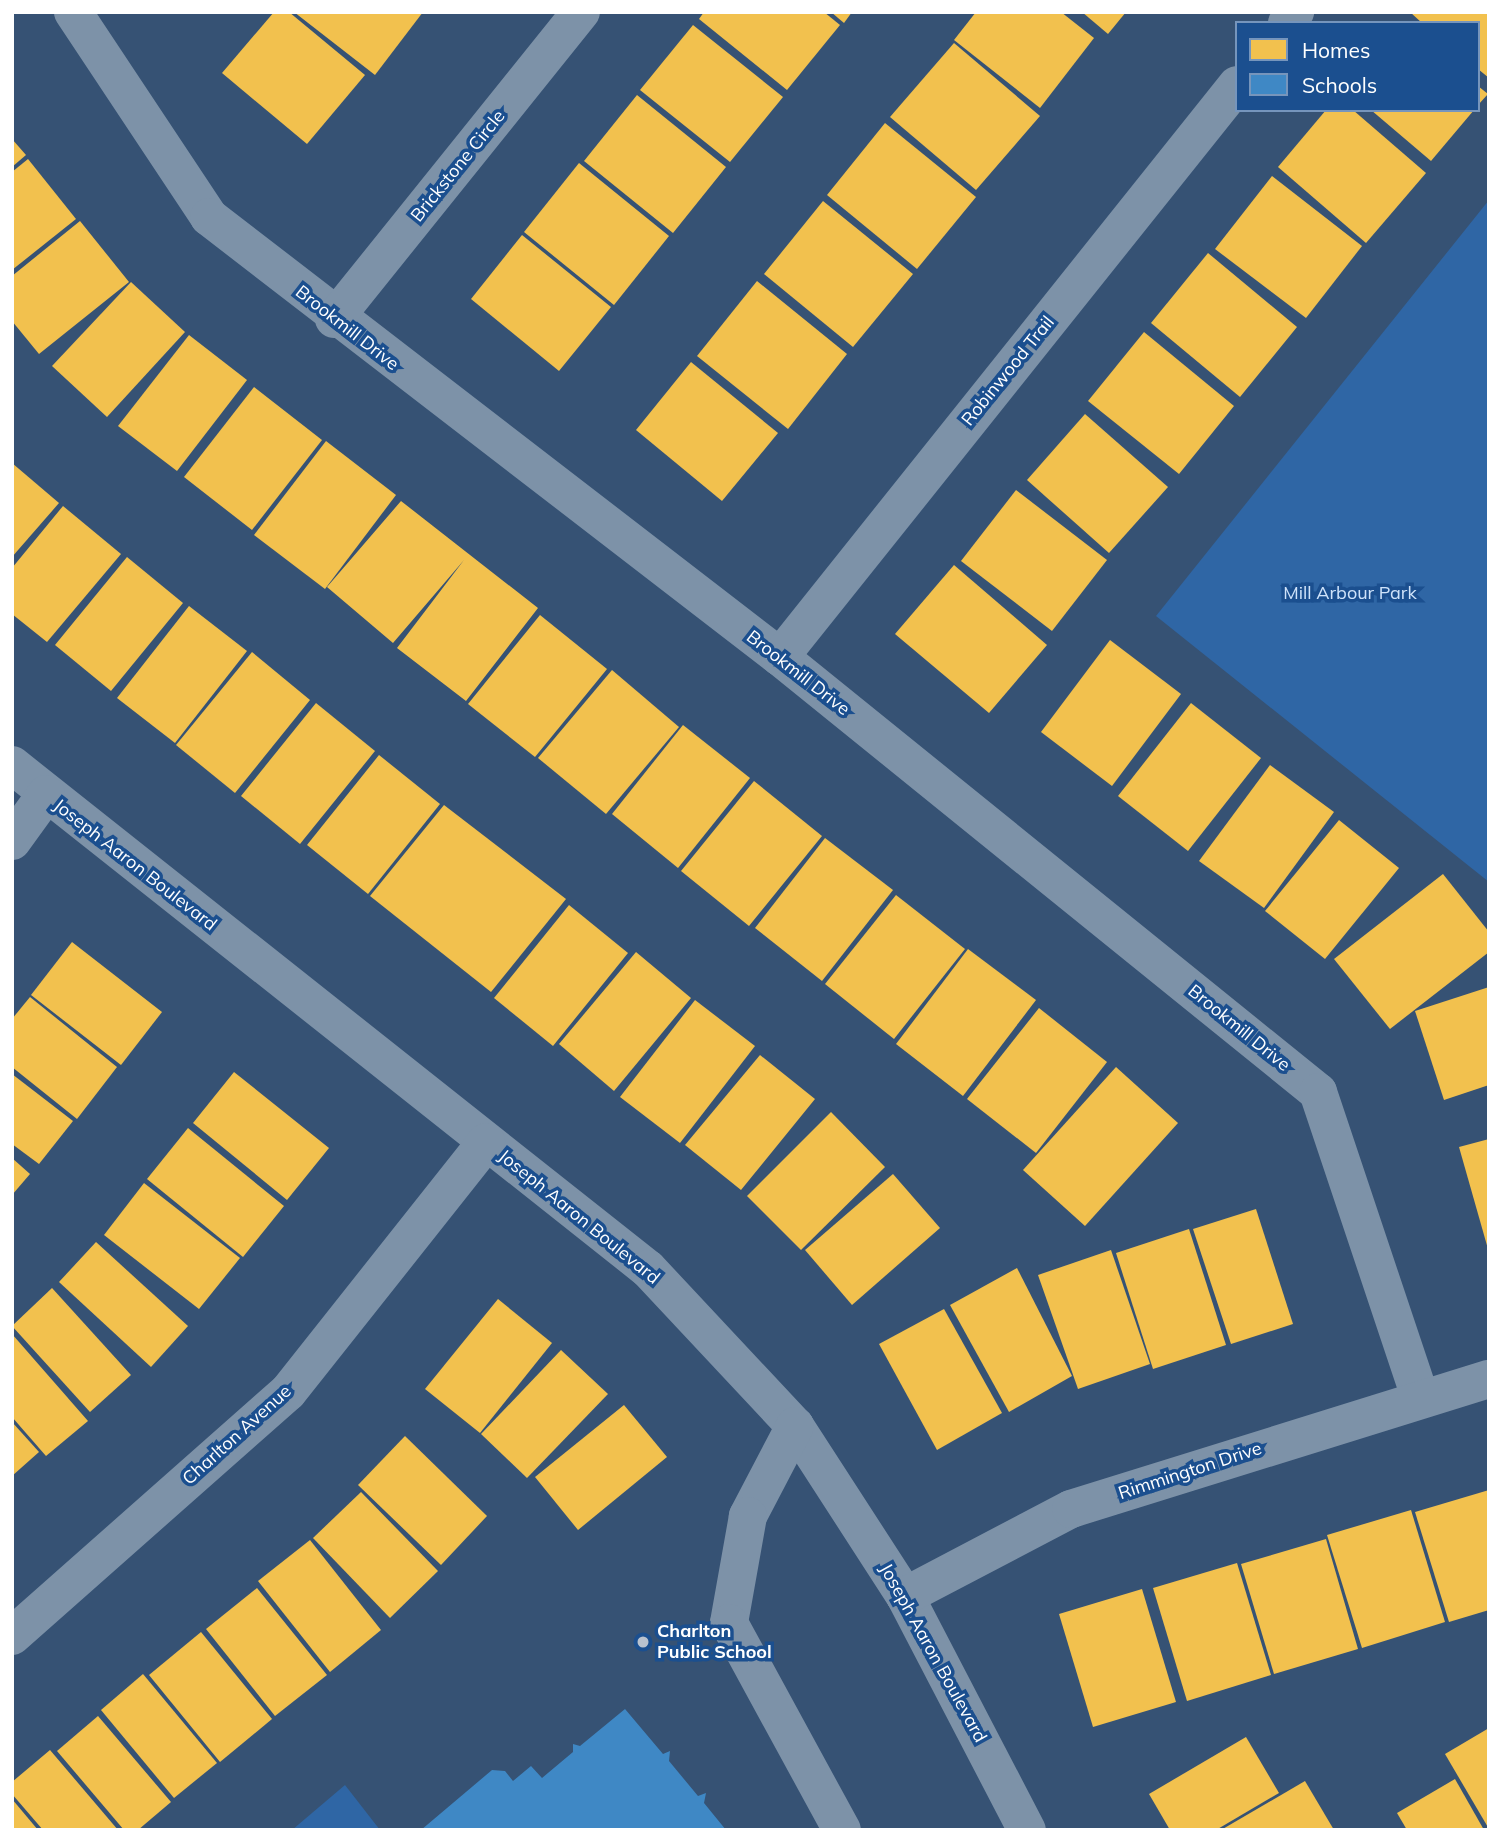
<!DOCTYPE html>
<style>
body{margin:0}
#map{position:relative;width:1501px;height:1842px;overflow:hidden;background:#365274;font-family:Mulish,sans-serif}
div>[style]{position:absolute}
.green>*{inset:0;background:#2f66a5}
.homes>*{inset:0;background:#f2c14e}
.schools>*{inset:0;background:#3f88c5}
.minor>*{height:38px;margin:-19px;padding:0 19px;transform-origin:19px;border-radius:19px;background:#7d92a8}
.dots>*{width:19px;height:19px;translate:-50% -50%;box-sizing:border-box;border:4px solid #1b4f8f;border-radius:50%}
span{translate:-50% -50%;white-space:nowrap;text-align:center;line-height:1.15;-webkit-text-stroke:7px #1b4f8f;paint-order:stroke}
.street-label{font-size:18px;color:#fff}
.park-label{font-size:18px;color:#cfe3fa}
.poi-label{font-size:18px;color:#fff;font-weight:700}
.left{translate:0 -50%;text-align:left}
.frame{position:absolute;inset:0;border:14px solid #fff;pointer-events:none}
.legend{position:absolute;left:1235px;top:21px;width:245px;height:91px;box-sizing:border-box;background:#1b4f8f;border:2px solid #7695bc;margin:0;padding:9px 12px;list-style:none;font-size:21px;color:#fff}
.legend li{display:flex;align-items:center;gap:14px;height:35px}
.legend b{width:35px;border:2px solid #7695bc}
</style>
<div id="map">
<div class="green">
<div style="clip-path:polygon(1489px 200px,1489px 882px,1156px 616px)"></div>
<div style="clip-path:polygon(345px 1785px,380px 1830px,292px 1830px)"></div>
</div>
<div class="homes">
<div style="clip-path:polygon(274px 12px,289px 12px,365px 75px,307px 144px,222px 73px)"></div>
<div style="clip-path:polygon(294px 12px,423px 12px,375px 75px)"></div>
<div style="clip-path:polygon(704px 12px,824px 12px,840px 25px,787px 90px,699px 19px)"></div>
<div style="clip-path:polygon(831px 12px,852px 12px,844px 23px)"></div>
<div style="clip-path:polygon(976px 12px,1061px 12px,1094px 38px,1040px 108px,954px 40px)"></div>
<div style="clip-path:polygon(1082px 12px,1126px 12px,1108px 34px)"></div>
<div style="clip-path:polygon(1410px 12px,1489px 12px,1489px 78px,1478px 69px,1478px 23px,1422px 23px)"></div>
<div style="clip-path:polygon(693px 25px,783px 97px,730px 162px,640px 90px)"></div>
<div style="clip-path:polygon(954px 43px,1040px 116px,976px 190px,890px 117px)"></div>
<div style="clip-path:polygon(1478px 86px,1488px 94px,1478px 105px)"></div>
<div style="clip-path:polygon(637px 95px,726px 167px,673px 233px,584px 161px)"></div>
<div style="clip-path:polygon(1326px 110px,1353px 110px,1426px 173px,1366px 243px,1278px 167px)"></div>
<div style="clip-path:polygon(1371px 110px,1474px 110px,1431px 161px)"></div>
<div style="clip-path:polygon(885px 123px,976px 197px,917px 269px,827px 195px)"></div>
<div style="clip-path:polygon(12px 139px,26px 155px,12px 167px)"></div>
<div style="clip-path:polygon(28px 159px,76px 219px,12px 270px,12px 172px)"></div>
<div style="clip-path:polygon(579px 163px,669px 236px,614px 305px,524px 232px)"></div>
<div style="clip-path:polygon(1272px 176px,1362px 246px,1306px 318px,1215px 249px)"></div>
<div style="clip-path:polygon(823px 201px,913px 274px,853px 347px,764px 274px)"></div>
<div style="clip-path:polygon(80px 221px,129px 282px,39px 354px,12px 321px,12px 276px)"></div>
<div style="clip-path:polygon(522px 235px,611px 307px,559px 371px,471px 299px)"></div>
<div style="clip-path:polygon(1208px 253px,1297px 327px,1240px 397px,1151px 323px)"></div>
<div style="clip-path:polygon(757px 281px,847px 354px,788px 429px,697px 356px)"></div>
<div style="clip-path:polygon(131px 282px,185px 332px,107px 417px,52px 366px)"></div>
<div style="clip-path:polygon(1144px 332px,1234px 406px,1179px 474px,1088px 401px)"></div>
<div style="clip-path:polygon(189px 335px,247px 380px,177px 471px,118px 426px)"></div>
<div style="clip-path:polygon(691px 362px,778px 433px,722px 501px,636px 430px)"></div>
<div style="clip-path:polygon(254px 387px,322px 440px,252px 530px,184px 477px)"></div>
<div style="clip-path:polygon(1085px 414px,1168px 487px,1109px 553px,1027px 480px)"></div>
<div style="clip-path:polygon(326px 441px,396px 495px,325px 589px,254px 535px)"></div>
<div style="clip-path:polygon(12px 463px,59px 503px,12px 557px)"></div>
<div style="clip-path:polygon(1016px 490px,1107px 560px,1052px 631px,961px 561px)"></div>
<div style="clip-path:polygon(401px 501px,538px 608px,466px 701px,397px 648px,464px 560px,393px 643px,327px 587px)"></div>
<div style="clip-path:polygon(63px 506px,121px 554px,47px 642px,12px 614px,12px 568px)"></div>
<div style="clip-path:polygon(127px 557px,183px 603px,111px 691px,55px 645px)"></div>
<div style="clip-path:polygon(954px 565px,1047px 645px,989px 713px,895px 634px)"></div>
<div style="clip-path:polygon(189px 606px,247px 651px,175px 743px,117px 698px)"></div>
<div style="clip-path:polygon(540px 615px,607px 669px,535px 757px,468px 704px)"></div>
<div style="clip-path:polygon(1110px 640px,1181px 694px,1112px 786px,1041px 732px)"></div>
<div style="clip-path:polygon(252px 652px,310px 700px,235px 793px,176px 745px)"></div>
<div style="clip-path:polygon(612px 670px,679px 727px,606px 814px,538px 758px)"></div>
<div style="clip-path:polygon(316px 703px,375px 751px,300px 844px,241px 796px)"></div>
<div style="clip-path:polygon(1191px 703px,1261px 758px,1188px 851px,1118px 796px)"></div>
<div style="clip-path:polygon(683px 725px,750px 778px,678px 868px,612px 814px)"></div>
<div style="clip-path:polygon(379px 755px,440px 804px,368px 894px,307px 845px)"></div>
<div style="clip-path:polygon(1270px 765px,1334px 812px,1264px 908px,1199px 861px)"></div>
<div style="clip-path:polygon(754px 781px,822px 836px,749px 926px,681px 871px)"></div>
<div style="clip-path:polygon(444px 805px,566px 899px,491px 992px,370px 896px)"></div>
<div style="clip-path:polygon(1339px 820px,1399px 868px,1325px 959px,1265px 911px)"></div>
<div style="clip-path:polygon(825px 838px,893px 890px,822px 981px,755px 928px)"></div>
<div style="clip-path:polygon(1443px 874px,1489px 932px,1489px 952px,1390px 1029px,1334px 959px)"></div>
<div style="clip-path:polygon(896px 895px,965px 949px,894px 1039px,825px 984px)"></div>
<div style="clip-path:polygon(569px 905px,628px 953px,553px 1046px,494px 998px)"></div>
<div style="clip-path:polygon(72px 942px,162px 1012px,121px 1065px,31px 995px)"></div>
<div style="clip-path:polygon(968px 949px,1036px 1000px,963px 1096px,896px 1044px)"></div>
<div style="clip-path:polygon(636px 952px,691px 998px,614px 1091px,559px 1044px)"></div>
<div style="clip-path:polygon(1489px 987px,1489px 1085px,1444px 1100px,1415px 1011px)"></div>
<div style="clip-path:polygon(30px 997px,117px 1067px,77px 1119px,12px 1067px,12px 1019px)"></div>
<div style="clip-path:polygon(695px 1000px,755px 1046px,680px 1143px,620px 1097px)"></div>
<div style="clip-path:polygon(1039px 1008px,1107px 1062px,1036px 1153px,967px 1099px)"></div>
<div style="clip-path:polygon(760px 1055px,815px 1099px,741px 1190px,685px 1145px)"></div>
<div style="clip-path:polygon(1116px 1067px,1178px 1123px,1085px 1226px,1023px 1170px)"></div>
<div style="clip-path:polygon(234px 1072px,329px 1148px,287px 1200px,193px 1123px)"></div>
<div style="clip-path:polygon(12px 1074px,73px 1121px,39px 1164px,12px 1144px)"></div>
<div style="clip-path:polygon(831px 1112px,885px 1167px,801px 1250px,747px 1196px)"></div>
<div style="clip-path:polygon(188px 1128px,284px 1206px,243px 1257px,147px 1179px)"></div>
<div style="clip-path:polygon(1489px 1139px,1489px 1249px,1488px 1249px,1459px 1147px)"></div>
<div style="clip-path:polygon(12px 1158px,30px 1174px,12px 1195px)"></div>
<div style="clip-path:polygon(893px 1174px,940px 1228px,852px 1305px,805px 1250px)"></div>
<div style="clip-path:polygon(144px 1183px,240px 1258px,199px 1309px,104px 1235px)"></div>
<div style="clip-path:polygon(1256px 1209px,1293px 1324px,1231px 1344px,1193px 1229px)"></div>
<div style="clip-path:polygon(1189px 1229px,1226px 1345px,1153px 1369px,1116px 1253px)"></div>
<div style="clip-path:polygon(96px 1242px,188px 1326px,151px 1367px,59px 1282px)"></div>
<div style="clip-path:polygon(1111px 1250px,1150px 1364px,1078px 1389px,1038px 1275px)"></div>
<div style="clip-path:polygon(1017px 1268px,1072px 1376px,1009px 1412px,950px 1305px)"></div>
<div style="clip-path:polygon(52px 1288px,131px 1375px,90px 1412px,12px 1326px)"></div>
<div style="clip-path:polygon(498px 1299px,552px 1343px,480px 1433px,425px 1389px)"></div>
<div style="clip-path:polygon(944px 1309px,1002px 1413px,937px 1450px,879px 1344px)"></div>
<div style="clip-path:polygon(12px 1334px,88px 1421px,46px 1456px,12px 1417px)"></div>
<div style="clip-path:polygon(561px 1350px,608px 1394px,527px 1478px,481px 1434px)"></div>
<div style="clip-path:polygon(624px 1405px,667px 1457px,578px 1530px,535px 1477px)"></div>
<div style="clip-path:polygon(12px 1422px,39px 1452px,12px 1476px)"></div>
<div style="clip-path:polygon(405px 1436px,487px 1516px,441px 1565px,358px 1485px)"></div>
<div style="clip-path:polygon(1489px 1490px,1489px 1610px,1449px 1622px,1415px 1512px)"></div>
<div style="clip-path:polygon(361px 1492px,438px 1571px,390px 1618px,313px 1538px)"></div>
<div style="clip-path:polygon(1411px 1510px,1445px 1622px,1362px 1648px,1327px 1535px)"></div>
<div style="clip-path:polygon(1326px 1539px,1358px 1649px,1274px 1674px,1241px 1564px)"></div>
<div style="clip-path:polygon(310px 1540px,381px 1630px,330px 1672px,258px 1581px)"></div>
<div style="clip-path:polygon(1237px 1563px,1271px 1675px,1187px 1701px,1153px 1588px)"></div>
<div style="clip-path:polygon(257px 1588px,327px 1675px,275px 1716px,206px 1629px)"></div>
<div style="clip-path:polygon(1142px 1589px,1176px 1702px,1093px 1727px,1059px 1614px)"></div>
<div style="clip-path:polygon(201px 1632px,272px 1719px,220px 1762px,149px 1675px)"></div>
<div style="clip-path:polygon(143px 1674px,217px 1763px,174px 1798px,101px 1710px)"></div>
<div style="clip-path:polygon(98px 1716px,171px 1802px,138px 1830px,124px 1830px,57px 1751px)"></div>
<div style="clip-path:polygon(1489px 1728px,1489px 1829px,1445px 1754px)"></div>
<div style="clip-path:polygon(1246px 1737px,1279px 1793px,1216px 1830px,1170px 1830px,1149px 1794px)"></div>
<div style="clip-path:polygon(50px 1750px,118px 1830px,43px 1830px,12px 1794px,12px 1782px)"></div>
<div style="clip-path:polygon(1455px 1779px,1484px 1830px,1407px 1830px,1397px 1813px)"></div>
<div style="clip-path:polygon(1305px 1781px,1334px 1830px,1221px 1830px)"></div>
<div style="clip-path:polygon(12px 1799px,38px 1830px,12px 1830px)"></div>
</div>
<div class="schools">
<div style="clip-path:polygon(625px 1709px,663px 1754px,670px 1751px,669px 1761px,698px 1796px,706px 1793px,704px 1803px,726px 1830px,421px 1830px,492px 1770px,505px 1771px,513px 1781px,531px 1766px,542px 1778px,573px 1752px,573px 1744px,580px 1746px)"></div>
</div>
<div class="minor">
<div style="left:73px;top:12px;width:246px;rotate:56.4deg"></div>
<div style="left:209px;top:217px;width:721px;rotate:37.62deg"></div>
<div style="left:780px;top:657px;width:692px;rotate:38.96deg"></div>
<div style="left:1318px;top:1092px;width:322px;rotate:71.5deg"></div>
<div style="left:1287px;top:23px;width:14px;rotate:-54deg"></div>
<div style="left:334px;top:319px;width:394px;rotate:-51.2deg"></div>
<div style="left:780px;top:657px;width:732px;rotate:-51.38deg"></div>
<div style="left:12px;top:765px;width:811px;rotate:38.4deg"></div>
<div style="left:648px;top:1269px;width:215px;rotate:46.9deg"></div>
<div style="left:795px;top:1426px;width:202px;rotate:57.1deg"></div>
<div style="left:905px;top:1596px;width:264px;rotate:62.5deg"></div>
<div style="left:12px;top:841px;width:58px;rotate:-54.1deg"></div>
<div style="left:795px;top:1426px;width:102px;rotate:117.6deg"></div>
<div style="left:748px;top:1516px;width:109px;rotate:100.1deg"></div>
<div style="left:729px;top:1623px;width:236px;rotate:61.4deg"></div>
<div style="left:905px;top:1596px;width:187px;rotate:-27.7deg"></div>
<div style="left:1071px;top:1509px;width:438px;rotate:-17.3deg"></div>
<div style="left:12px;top:1636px;width:368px;rotate:-41.5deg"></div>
<div style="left:288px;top:1392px;width:319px;rotate:-51.6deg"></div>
</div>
<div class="dots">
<div style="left:643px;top:1642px;background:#b9c2ce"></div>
</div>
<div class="street-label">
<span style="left:458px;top:166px;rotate:-51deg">Brickstone Circle</span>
<span style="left:347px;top:328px;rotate:38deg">Brookmill Drive</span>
<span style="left:1008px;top:371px;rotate:-51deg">Robinwood Trail</span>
<span style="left:798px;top:673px;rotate:38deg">Brookmill Drive</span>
<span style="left:135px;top:865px;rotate:38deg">Joseph Aaron Boulevard</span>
<span style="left:1239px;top:1028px;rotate:39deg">Brookmill Drive</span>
<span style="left:579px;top:1217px;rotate:39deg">Joseph Aaron Boulevard</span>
<span style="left:237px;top:1435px;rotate:-42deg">Charlton Avenue</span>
<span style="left:1190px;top:1471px;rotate:-18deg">Rimmington Drive</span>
<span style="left:933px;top:1653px;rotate:61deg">Joseph Aaron Boulevard</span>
</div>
<div class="park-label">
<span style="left:1350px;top:593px">Mill Arbour Park</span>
</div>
<div class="poi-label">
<span class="left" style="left:657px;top:1642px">Charlton<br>Public School</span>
</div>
<div class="frame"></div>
<ul class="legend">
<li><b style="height:19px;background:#f2c14e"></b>Homes</li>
<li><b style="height:19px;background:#3f88c5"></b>Schools</li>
</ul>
</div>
